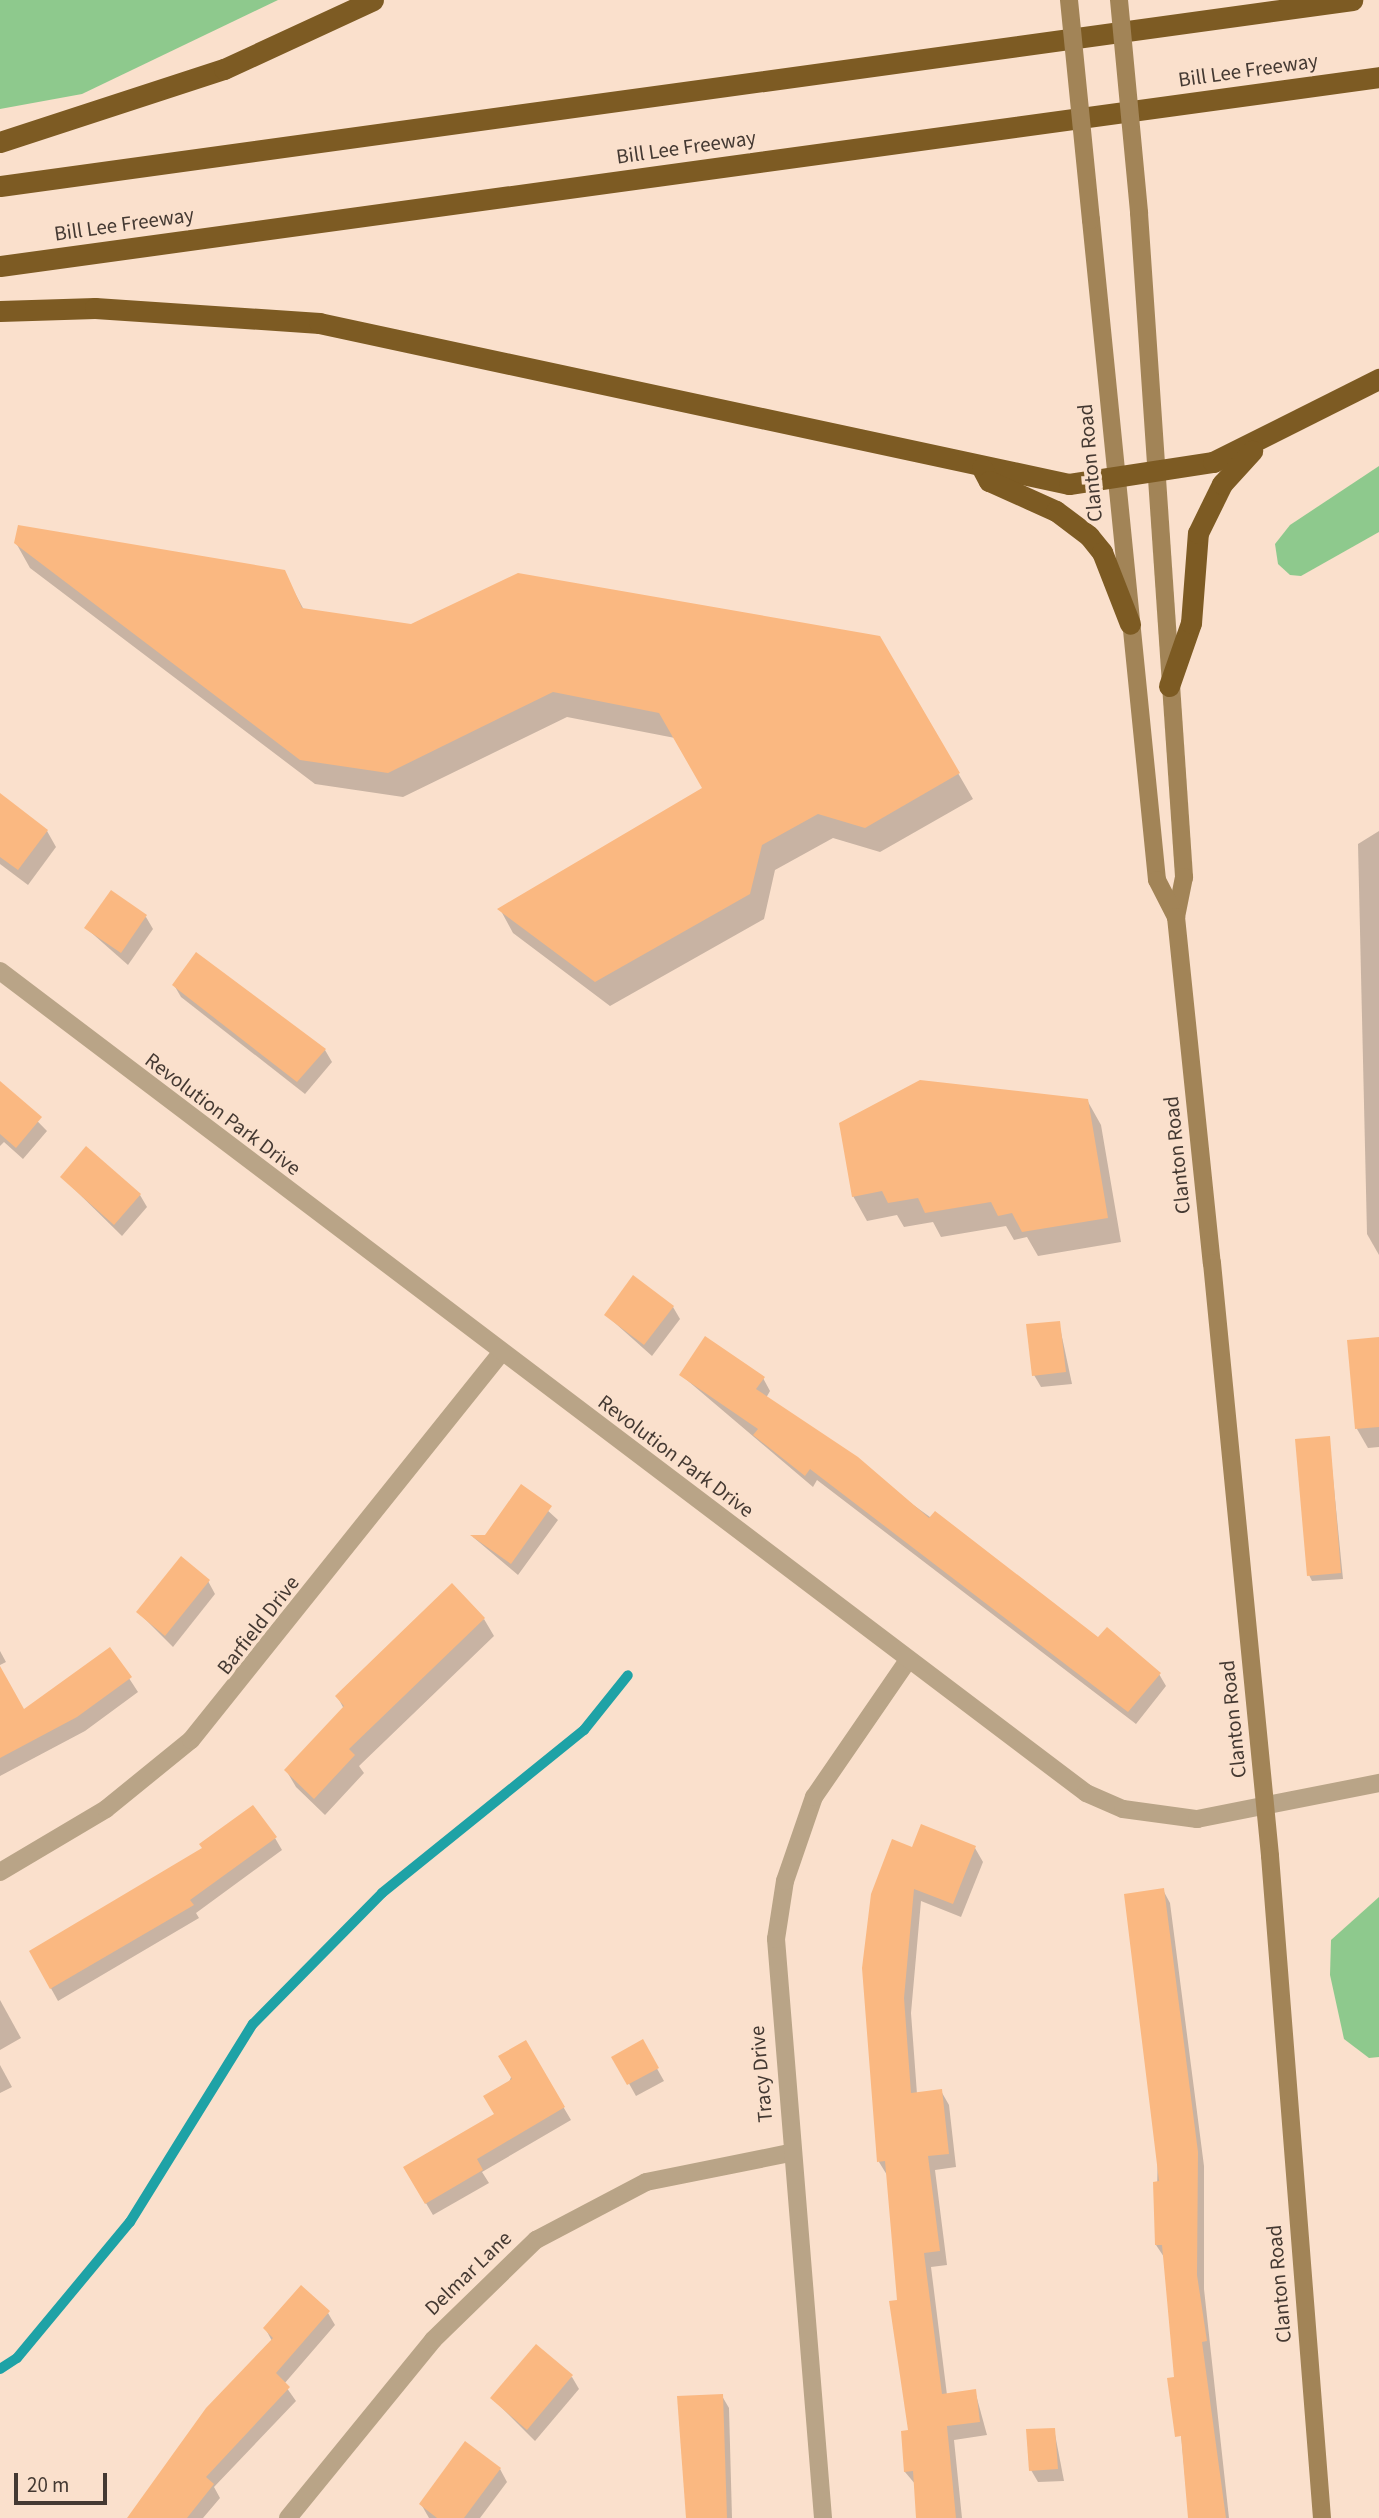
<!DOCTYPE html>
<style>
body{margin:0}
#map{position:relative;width:1379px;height:2518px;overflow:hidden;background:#fae0cc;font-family:"Source Sans 3",sans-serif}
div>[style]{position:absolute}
.green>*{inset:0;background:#8ec98d}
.shadow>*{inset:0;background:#0003}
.stream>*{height:10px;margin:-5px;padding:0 5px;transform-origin:5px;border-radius:5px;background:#1ea2a6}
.building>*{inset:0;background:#fab881}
.minor>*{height:18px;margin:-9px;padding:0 9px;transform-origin:9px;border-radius:9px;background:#b9a487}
.tertiary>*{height:18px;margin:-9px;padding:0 9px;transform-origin:9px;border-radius:9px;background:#b9a487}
.secondary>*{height:18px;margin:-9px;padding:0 9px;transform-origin:9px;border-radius:9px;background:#a28457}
.motorway>*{height:21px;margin:-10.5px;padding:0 10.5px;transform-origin:10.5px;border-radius:10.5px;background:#7d5b23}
.secondary-bridge>*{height:18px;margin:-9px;padding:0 9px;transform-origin:9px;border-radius:9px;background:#a28457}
span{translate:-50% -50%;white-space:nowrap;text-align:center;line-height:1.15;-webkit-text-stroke:7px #fae0cc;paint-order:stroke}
.street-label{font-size:21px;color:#443932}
.scale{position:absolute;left:14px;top:2473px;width:93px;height:32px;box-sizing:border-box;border:4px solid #443932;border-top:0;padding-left:9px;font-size:21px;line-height:24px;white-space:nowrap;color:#443932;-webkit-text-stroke:5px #fae0cc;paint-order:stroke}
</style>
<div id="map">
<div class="green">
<div style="clip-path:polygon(0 0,278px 0,82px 94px,0 109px)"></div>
<div style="clip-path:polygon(1379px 466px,1379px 532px,1301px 576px,1290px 575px,1278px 564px,1275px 544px,1290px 525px)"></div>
<div style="clip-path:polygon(1379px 1897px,1379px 2057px,1369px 2058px,1344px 2039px,1330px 1975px,1331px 1940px)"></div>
</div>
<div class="shadow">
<div style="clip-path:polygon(16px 543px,283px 571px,304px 610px,411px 626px,879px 637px,973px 799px,880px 852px,833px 838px,775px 870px,764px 919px,610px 1006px,513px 933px,500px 909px,704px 789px,675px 738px,567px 717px,403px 797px,315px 784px,30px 568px)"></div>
<div style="clip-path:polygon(0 795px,47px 831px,56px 847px,28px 885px,0 864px)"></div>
<div style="clip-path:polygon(1379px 831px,1379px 1255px,1367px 1234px,1358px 844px)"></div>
<div style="clip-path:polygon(146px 917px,153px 929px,128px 965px,86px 928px)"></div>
<div style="clip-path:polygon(174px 985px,325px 1050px,332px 1062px,305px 1094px,181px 997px)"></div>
<div style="clip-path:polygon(0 1083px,47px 1131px,23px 1159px,4px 1142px,0 1146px)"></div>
<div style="clip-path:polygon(1087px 1100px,1101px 1125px,1121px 1242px,1038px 1256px,1027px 1237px,1014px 1240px,1006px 1226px,941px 1237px,933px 1222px,904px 1227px,897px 1215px,867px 1221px,853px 1196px)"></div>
<div style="clip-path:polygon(62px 1177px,140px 1195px,147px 1207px,122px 1236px)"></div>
<div style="clip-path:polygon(673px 1307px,680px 1319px,652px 1356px,606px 1315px)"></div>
<div style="clip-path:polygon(1059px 1323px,1072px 1384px,1041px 1387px,1034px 1375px)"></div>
<div style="clip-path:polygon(1379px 1338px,1379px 1447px,1368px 1448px,1357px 1429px,1349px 1341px)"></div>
<div style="clip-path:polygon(681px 1375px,763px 1378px,770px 1391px,766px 1398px,1098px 1639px,1159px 1674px,1166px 1686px,1136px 1724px,817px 1480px,813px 1487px)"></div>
<div style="clip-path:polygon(1329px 1438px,1343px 1579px,1312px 1581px,1309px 1575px)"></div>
<div style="clip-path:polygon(522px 1487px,558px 1520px,518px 1575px,473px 1537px,486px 1537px)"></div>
<div style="clip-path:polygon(208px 1581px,215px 1594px,173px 1647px,138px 1612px)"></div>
<div style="clip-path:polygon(484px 1619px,494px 1636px,359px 1766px,364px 1773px,325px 1815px,296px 1787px,286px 1770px,344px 1709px,337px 1696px)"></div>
<div style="clip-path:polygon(110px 1649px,138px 1692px,85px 1731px,0 1776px,0 1707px,24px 1711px)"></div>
<div style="clip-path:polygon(0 1651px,6px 1662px,0 1665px)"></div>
<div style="clip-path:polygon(275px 1838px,282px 1850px,196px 1913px,199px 1918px,58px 2001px,31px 1952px,204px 1849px)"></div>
<div style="clip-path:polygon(975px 1848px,983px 1862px,961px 1917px,921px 1901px,911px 2013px,917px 2094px,941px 2091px,949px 2105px,956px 2167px,935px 2170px,947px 2265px,931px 2267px,947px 2395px,975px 2391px,987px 2435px,954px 2440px,962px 2518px,918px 2518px,916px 2485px,905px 2472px,903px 2433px,910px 2432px,899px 2302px,887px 2175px,879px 2162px,913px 1849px)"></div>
<div style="clip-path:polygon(1163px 1890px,1170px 1903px,1204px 2166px,1204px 2289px,1229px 2518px,1189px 2518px,1164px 2257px,1156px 2245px)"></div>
<div style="clip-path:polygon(0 2000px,21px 2038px,0 2050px)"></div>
<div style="clip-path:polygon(525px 2042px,571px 2120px,482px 2172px,489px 2183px,433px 2215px,405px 2168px,496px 2115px)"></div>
<div style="clip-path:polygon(642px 2042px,664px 2081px,636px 2096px,614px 2057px)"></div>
<div style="clip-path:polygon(0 2065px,12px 2087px,0 2093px)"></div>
<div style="clip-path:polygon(328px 2313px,335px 2325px,284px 2384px,296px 2401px,214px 2487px,220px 2498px,203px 2518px,130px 2518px,207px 2409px,272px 2341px,265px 2328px)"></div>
<div style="clip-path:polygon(572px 2377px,579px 2389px,535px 2441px,492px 2398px)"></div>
<div style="clip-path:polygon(722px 2396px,729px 2408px,732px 2518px,687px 2518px)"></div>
<div style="clip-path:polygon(1054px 2429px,1064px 2481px,1038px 2482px,1031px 2470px)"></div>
<div style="clip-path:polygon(500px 2469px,507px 2482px,480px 2518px,429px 2518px,421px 2504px)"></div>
</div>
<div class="stream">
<div style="left:0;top:2369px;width:20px;rotate:-33deg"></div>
<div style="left:17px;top:2358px;width:177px;rotate:-50.3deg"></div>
<div style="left:130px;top:2222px;width:233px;rotate:-58.2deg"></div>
<div style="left:253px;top:2024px;width:184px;rotate:-45.4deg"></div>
<div style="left:382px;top:1893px;width:260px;rotate:-38.9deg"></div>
<div style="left:584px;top:1730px;width:70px;rotate:-51.3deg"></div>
</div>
<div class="building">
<div style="clip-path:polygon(18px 525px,285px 570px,302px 608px,411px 624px,518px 573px,880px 636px,960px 773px,865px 828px,818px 814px,762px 845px,750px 894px,595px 982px,497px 909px,702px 788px,659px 713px,553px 692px,388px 773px,300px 760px,14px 543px)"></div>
<div style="clip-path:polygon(0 793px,48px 830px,18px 870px,0 857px)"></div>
<div style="clip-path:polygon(111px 890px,147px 915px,121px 953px,84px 928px)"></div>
<div style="clip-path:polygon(196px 952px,326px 1049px,297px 1082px,172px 985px)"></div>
<div style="clip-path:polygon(920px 1080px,1088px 1099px,1108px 1218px,1022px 1232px,1012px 1213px,998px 1216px,991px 1202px,925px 1213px,918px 1198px,888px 1203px,882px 1191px,852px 1197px,839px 1123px)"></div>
<div style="clip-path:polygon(0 1081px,42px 1117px,16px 1148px,0 1134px)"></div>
<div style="clip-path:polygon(86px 1146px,141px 1194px,114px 1225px,60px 1177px)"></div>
<div style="clip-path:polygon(633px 1275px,674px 1306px,644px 1345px,604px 1315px)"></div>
<div style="clip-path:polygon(1060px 1321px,1066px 1372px,1032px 1376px,1026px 1324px)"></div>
<div style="clip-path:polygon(705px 1336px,765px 1377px,756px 1389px,858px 1457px,929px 1518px,935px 1511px,1098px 1637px,1107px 1627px,1161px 1673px,1128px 1712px,810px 1469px,805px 1476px,753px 1435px,758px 1429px,679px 1375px)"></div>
<div style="clip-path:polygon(1379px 1337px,1379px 1427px,1355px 1429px,1347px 1340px)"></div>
<div style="clip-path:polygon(1330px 1436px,1341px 1573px,1307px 1576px,1295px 1439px)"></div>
<div style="clip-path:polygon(521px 1484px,552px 1506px,511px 1564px,470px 1535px,485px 1535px)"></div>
<div style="clip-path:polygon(181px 1556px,210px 1580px,165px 1636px,136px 1612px)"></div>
<div style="clip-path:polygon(452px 1583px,485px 1618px,349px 1749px,355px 1755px,314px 1799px,284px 1770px,344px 1706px,335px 1696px)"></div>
<div style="clip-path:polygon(110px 1647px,132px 1677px,77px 1717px,0 1758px,0 1666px,24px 1709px)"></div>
<div style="clip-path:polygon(253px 1805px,277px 1837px,190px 1900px,194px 1905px,50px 1989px,29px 1951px,202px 1848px,199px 1844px)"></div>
<div style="clip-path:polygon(921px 1824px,976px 1846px,953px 1904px,914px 1889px,904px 1998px,911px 2093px,942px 2089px,949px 2154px,928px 2156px,940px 2251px,924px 2253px,942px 2394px,976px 2389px,980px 2422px,947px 2426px,956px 2518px,916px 2518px,913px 2471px,904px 2472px,901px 2431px,908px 2430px,889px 2301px,897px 2300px,885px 2161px,877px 2162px,862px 1968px,871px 1894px,892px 1839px,912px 1847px)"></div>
<div style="clip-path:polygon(1164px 1888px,1198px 2152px,1197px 2275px,1207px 2341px,1202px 2342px,1226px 2518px,1188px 2518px,1181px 2436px,1175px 2437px,1167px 2378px,1174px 2377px,1162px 2245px,1155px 2245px,1153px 2182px,1159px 2181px,1124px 1894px)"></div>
<div style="clip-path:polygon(643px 2039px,659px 2068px,627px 2085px,611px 2057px)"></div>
<div style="clip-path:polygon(526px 2040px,565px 2107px,477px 2159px,483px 2170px,425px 2204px,403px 2167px,494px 2114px,483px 2096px,512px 2079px,498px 2056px)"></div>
<div style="clip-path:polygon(301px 2285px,330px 2311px,276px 2373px,290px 2387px,206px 2477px,214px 2484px,187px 2518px,127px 2518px,206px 2408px,273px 2338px,263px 2328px)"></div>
<div style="clip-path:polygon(536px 2344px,573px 2375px,527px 2430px,490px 2398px)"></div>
<div style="clip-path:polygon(723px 2394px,727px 2518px,686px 2518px,677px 2396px)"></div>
<div style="clip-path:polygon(1055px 2428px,1058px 2469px,1029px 2471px,1026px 2429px)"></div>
<div style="clip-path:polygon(465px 2441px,501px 2468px,464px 2518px,437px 2518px,419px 2504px)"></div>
</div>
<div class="minor">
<div style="left:0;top:1872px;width:123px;rotate:-30.7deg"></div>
<div style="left:106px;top:1809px;width:109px;rotate:-39.1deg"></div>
<div style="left:191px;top:1740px;width:496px;rotate:-51.3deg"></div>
<div style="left:288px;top:2518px;width:230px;rotate:-50.8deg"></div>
<div style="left:433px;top:2340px;width:144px;rotate:-44.2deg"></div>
<div style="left:536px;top:2240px;width:124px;rotate:-27.8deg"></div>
<div style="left:646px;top:2182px;width:147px;rotate:-11.4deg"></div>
<div style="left:823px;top:2518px;width:581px;rotate:-94.64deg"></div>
<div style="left:776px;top:1939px;width:59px;rotate:-81.2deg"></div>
<div style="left:785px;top:1881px;width:89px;rotate:-71deg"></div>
<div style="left:814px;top:1797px;width:166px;rotate:-55.5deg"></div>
</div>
<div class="tertiary">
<div style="left:0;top:971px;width:1362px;rotate:37.12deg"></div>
<div style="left:1086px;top:1793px;width:40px;rotate:23.4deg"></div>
<div style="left:1123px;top:1809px;width:75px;rotate:7.7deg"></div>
<div style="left:1197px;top:1819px;width:186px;rotate:-11.2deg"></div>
</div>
<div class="secondary">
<div style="left:1139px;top:213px;width:666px;rotate:86.12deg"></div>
<div style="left:1184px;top:877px;width:41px;rotate:101.3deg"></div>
<div style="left:1091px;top:220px;width:663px;rotate:84.29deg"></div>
<div style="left:1157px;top:880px;width:42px;rotate:62.8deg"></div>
<div style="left:1176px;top:917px;width:348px;rotate:84.1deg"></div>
<div style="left:1212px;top:1263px;width:596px;rotate:84.41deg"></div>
<div style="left:1270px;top:1856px;width:664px;rotate:85.51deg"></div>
</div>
<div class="motorway">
<div style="left:0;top:142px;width:236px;rotate:-18.1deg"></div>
<div style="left:224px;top:69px;width:164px;rotate:-24.8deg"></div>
<div style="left:0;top:186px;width:1365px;rotate:-7.83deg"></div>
<div style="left:0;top:266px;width:1392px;rotate:-7.8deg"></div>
<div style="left:0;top:311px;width:95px;rotate:-1.8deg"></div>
<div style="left:95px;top:308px;width:225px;rotate:3.8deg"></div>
<div style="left:319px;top:323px;width:767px;rotate:12.12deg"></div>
<div style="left:1069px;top:484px;width:146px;rotate:-8.7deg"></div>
<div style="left:1213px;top:462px;width:186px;rotate:-26.6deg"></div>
<div style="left:982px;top:468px;width:15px;rotate:62deg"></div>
<div style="left:989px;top:481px;width:73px;rotate:24.1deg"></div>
<div style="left:1056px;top:511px;width:41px;rotate:37.1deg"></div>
<div style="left:1089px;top:536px;width:21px;rotate:51deg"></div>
<div style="left:1102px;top:552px;width:77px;rotate:68.7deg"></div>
<div style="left:1169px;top:686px;width:67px;rotate:-70.8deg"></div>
<div style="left:1191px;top:623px;width:90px;rotate:-85.6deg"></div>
<div style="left:1198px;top:533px;width:55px;rotate:-63.9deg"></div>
<div style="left:1222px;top:484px;width:45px;rotate:-47.7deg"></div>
</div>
<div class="secondary-bridge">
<div style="left:1069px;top:0;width:221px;rotate:84.3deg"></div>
<div style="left:1119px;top:0;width:214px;rotate:84.6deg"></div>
</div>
<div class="street-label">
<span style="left:1248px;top:70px;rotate:-8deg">Bill Lee Freeway</span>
<span style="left:686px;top:147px;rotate:-8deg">Bill Lee Freeway</span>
<span style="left:124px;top:224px;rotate:-8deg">Bill Lee Freeway</span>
<span style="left:1090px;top:463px;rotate:-95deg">Clanton Road</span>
<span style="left:223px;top:1114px;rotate:37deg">Revolution Park Drive</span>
<span style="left:1177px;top:1155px;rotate:-96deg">Clanton Road</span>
<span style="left:676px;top:1456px;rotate:37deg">Revolution Park Drive</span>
<span style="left:258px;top:1625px;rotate:-52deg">Barfield Drive</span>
<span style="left:1233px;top:1719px;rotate:-96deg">Clanton Road</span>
<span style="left:761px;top:2074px;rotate:-95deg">Tracy Drive</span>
<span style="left:468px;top:2273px;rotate:-44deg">Delmar Lane</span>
<span style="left:1279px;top:2284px;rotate:-95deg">Clanton Road</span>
</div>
<div class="scale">20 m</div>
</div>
